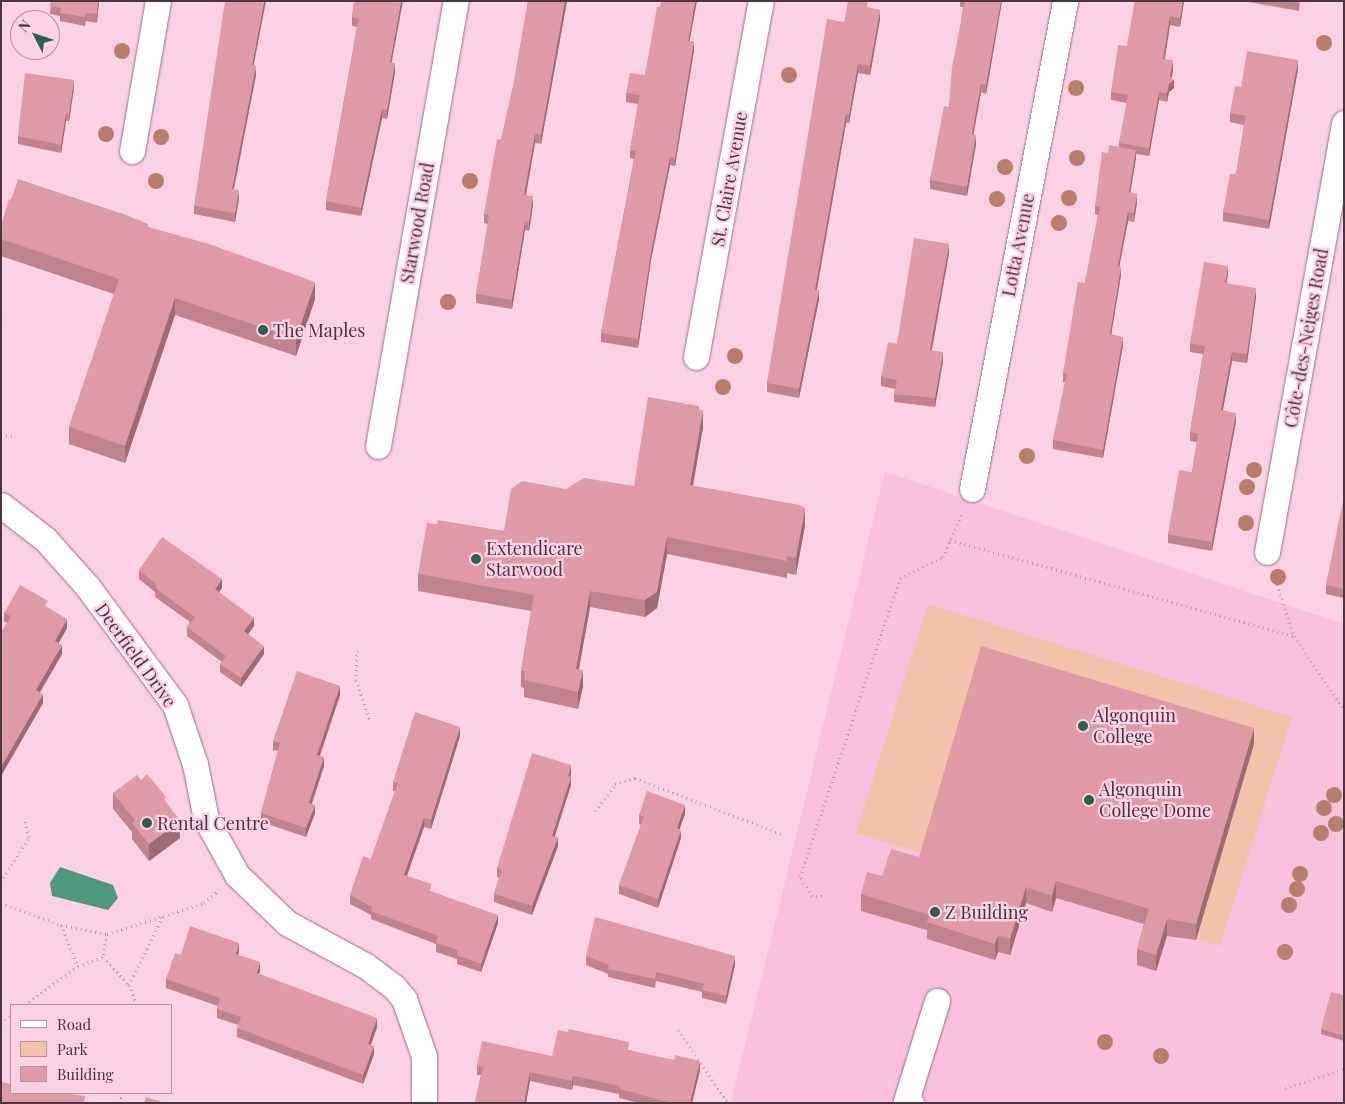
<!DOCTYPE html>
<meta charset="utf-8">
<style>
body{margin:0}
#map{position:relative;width:1345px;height:1104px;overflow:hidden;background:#fad1e5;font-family:"Playfair Display",serif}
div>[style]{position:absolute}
.built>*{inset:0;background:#fac0dd}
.green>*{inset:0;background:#f4c2aa}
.water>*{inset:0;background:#4e997d}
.path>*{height:3px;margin-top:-1.5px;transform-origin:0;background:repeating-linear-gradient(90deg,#bb9aaa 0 1px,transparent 0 5px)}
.roads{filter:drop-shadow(0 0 1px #9b6e85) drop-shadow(0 0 1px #9b6e85)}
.minor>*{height:25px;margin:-12.5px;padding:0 12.5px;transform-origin:12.5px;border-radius:12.5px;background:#fff}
.trees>*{width:16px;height:16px;margin:-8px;border-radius:50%;background:#b97d6b}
.wall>*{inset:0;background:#c1848f}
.shaded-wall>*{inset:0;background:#9d6b74}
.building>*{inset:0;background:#e099a6}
.dots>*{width:14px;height:14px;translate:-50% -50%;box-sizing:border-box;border:2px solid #fad1e5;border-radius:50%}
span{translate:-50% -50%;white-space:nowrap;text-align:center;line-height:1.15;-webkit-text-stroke:4.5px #fad1e5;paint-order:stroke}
.street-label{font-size:18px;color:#4a3640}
.poi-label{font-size:18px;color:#4a3640}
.left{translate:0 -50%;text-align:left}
.frame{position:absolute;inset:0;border:2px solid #4a3640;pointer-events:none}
.legend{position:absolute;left:10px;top:1004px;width:162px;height:90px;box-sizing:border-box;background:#fad1e5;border:1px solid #b493a3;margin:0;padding:6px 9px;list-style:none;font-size:15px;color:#4a3640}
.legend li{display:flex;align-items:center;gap:10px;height:25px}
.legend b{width:25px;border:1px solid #b493a3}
.north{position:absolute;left:10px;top:10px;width:50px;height:50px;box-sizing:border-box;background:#fad1e5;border:1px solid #b493a3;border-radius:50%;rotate:311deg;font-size:14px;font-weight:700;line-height:20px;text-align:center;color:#4a3640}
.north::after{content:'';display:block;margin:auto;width:18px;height:22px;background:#27634e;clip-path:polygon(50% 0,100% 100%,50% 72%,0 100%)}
</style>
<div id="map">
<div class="built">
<div style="clip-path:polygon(885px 472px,1344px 624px,1344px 1103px,731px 1103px)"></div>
</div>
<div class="green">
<div style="clip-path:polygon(928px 604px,1292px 717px,1220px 946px,856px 833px)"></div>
</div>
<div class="water">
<div style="clip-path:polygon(60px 867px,113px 885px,118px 898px,108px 910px,52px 896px,50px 883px)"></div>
</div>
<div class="path">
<div style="left:1px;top:324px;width:5px;rotate:-68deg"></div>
<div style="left:1px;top:435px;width:11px;rotate:5deg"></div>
<div style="left:950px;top:540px;width:357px;rotate:15.6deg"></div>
<div style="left:1274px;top:575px;width:64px;rotate:71.8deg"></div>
<div style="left:1294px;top:636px;width:89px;rotate:56deg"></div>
<div style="left:357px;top:650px;width:30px;rotate:92deg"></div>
<div style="left:356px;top:680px;width:43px;rotate:71.1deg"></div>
<div style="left:595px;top:811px;width:34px;rotate:-53deg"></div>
<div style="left:615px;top:784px;width:21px;rotate:-17deg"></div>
<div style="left:635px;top:778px;width:160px;rotate:20.9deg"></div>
<div style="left:1px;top:882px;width:53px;rotate:-58.1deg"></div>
<div style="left:29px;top:837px;width:16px;rotate:-105deg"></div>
<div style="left:822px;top:896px;width:10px;rotate:180deg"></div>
<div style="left:812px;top:896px;width:22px;rotate:-122deg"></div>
<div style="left:800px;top:877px;width:315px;rotate:-71.5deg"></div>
<div style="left:900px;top:578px;width:48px;rotate:-26deg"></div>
<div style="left:943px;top:557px;width:50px;rotate:-66.5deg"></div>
<div style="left:1px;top:903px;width:64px;rotate:20.1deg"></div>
<div style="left:61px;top:925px;width:47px;rotate:11.1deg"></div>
<div style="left:107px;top:934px;width:23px;rotate:100deg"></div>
<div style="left:103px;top:957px;width:38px;rotate:47deg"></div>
<div style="left:129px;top:985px;width:22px;rotate:68deg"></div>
<div style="left:61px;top:925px;width:44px;rotate:67.5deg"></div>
<div style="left:107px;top:934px;width:59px;rotate:-17.8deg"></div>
<div style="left:129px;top:985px;width:77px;rotate:-63.8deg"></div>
<div style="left:163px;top:916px;width:43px;rotate:-17.6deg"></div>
<div style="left:204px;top:903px;width:20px;rotate:-41deg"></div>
<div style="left:25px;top:1005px;width:66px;rotate:-36.3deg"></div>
<div style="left:78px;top:966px;width:27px;rotate:-20deg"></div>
<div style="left:1px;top:1023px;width:13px;rotate:-39deg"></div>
<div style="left:678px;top:1030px;width:86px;rotate:55.4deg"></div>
<div style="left:1285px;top:1088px;width:62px;rotate:-17.9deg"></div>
<div style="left:120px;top:1103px;width:10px;rotate:-79deg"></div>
</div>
<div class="roads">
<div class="minor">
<div style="left:132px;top:151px;width:152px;rotate:-80.2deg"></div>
<div style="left:696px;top:357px;width:362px;rotate:-79.7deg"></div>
<div style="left:378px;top:446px;width:452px;rotate:-80.1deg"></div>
<div style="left:972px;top:489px;width:497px;rotate:-79.2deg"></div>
<div style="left:1px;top:505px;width:56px;rotate:37.7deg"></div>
<div style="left:45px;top:539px;width:63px;rotate:48.2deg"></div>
<div style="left:87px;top:586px;width:148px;rotate:53.5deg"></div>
<div style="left:175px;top:705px;width:62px;rotate:71.3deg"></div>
<div style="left:195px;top:764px;width:56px;rotate:78.7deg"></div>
<div style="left:206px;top:819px;width:64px;rotate:61deg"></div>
<div style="left:237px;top:875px;width:69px;rotate:43.8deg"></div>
<div style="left:287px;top:923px;width:90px;rotate:28.6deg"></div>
<div style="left:366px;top:966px;width:35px;rotate:37deg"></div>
<div style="left:394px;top:987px;width:16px;rotate:50deg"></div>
<div style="left:404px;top:999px;width:60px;rotate:70.7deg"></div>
<div style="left:424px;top:1056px;width:47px;rotate:90deg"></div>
<div style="left:1267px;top:552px;width:436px;rotate:-79.8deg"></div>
<div style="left:911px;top:1103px;width:5px;rotate:-158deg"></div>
<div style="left:906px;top:1101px;width:105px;rotate:-72.8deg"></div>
</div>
</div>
<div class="trees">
<div style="left:1324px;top:43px"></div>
<div style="left:122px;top:51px"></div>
<div style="left:789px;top:75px"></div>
<div style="left:1076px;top:88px"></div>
<div style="left:106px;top:134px"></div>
<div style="left:161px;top:137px"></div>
<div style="left:1077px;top:158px"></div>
<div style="left:1005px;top:167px"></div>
<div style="left:156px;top:181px"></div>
<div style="left:470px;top:181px"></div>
<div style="left:1069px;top:198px"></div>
<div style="left:997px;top:199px"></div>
<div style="left:1059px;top:223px"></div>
<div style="left:448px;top:302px"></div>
<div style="left:735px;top:356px"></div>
<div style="left:723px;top:387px"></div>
<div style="left:1027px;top:456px"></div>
<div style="left:1254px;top:470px"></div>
<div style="left:1247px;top:487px"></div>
<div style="left:1246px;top:523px"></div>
<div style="left:1278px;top:577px"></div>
<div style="left:1334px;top:795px"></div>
<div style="left:1324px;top:808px"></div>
<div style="left:1336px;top:824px"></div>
<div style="left:1321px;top:833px"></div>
<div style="left:1300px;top:874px"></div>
<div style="left:1297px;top:889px"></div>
<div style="left:1289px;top:905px"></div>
<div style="left:1285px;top:952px"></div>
<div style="left:1105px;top:1042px"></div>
<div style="left:1161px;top:1056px"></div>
</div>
<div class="wall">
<div style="clip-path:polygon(51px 1px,99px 1px,97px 23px,86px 21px,85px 26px,60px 21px,60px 16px,50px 14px)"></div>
<div style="clip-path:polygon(354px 1px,391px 63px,395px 72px,387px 119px,382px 118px,361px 216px,326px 210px,326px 201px,357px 27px,352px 26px,352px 17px)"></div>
<div style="clip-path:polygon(528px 1px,567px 1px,541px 144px,535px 143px,526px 195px,533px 205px,529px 231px,525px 230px,512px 309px,476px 303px,476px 294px,488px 224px,484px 223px,484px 214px,501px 140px,514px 82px)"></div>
<div style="clip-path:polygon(960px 1px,1002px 1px,986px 94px,981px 92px,973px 134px,976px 144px,967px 196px,930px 189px,930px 180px,949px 107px,963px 7px,960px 7px)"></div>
<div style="clip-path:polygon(1135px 1px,1184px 1px,1180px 27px,1170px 25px,1165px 59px,1173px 69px,1172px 77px,1174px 88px,1169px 92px,1167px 102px,1159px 100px,1149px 156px,1136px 154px,1136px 158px,1130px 192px,1137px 202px,1134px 222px,1128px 221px,1119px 266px,1121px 275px,1111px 334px,1123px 345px,1103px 458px,1053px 449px,1053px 440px,1065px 382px,1063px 382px,1063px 373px,1085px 283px,1098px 215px,1095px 214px,1095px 206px,1108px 153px,1119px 147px,1119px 143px,1127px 103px,1111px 100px,1111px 92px,1127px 46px)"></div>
<div style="clip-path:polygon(1249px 1px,1300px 1px,1299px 11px,1249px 2px)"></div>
<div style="clip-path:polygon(660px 7px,689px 41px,694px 50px,675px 166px,670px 165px,651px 260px,638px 348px,601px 342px,601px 333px,634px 159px,630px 158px,630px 150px,638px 104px,626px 102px,626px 93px,645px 75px)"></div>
<div style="clip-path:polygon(868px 8px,880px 19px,870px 75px,858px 73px,849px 123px,846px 123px,817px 290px,819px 299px,799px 398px,767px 392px,767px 383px,844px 22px)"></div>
<div style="clip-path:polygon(254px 66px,256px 75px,234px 189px,239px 199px,235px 222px,194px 214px,194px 206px)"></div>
<div style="clip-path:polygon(1298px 69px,1269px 229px,1223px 221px,1223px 212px,1236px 174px,1244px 125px,1230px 122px,1230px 113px,1241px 87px)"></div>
<div style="clip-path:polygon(74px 88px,69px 121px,66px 121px,61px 153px,18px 144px,18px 136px)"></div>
<div style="clip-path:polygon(11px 200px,148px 227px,315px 299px,296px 356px,175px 315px,125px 463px,69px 444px,69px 427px,114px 294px,1px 256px,1px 226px)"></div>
<div style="clip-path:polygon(949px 253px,932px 350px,943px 361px,935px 407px,894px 402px,894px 394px,895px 389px,881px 386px,881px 377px,897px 344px)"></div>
<div style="clip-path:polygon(1228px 274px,1226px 283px,1256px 297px,1247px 363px,1232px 361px,1223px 410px,1236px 421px,1212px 551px,1168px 543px,1168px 534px,1192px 472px,1197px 442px,1190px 441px,1190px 432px,1203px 354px,1190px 352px,1190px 343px)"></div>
<div style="clip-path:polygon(699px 410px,703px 427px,693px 486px,805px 525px,796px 575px,787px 573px,787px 578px,667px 554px,657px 608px,645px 617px,590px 607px,579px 669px,583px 686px,578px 709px,524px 697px,524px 688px,521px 687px,521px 671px,531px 611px,418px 591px,418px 574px,437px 524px,504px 531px,566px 489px,634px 486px)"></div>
<div style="clip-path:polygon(1344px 501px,1344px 598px,1326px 594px,1326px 585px)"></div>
<div style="clip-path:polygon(139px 570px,222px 588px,219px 592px,254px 626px,248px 634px,264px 654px,241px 687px,220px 672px,220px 664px,222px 662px,187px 636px,187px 627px,190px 622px,155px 597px,155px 592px,139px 579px)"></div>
<div style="clip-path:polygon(48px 608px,67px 628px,58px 643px,62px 654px,40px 692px,43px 703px,1px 776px,1px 633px,7px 623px,4px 621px,4px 613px)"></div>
<div style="clip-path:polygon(340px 695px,320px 756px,324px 766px,312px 804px,315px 813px,306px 837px,261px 822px,261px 813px,278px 751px,273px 750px,273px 741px)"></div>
<div style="clip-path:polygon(460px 736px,431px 829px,424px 827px,407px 876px,432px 892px,498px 923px,481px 972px,457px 964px,457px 959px,436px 952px,436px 944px,371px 919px,371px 915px,350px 904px,350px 895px,371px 859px,395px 791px,393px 791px,393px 782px)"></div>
<div style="clip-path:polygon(1254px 744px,1196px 940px,1167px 936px,1156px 971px,1137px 965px,1137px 949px,1144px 924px,1056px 898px,1052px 912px,1026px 903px,1010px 955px,998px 952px,995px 960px,927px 939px,927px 930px,861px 911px,861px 894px,882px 876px,919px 857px)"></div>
<div style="clip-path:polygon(571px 774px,570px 777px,571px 785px,555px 836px,558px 846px,532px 915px,494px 902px,494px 894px,499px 878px,497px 877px,497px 868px)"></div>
<div style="clip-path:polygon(141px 780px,166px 802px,180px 838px,149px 861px,132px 839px,132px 832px,113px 809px,113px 793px)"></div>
<div style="clip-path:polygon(685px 814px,679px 829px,681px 838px,658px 908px,619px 894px,619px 885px,641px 825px,639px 824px,639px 815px)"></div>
<div style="clip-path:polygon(239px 952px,238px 955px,260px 971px,259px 974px,377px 1027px,371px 1045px,374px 1054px,363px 1084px,237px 1037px,237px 1028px,238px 1025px,217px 1018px,217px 1009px,218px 1006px,166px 988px,166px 979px,181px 955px)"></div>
<div style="clip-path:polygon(586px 956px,735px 965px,726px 1004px,702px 998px,702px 992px,656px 981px,655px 988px,608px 977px,608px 974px,586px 965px)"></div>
<div style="clip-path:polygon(1344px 995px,1344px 1041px,1321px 1034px,1321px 1029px)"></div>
<div style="clip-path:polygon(629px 1050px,700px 1070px,692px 1103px,639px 1103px,619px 1098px,619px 1094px,573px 1085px,572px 1090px,530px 1081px,526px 1103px,475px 1103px,481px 1075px,477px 1075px,477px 1066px,552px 1056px)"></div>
</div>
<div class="shaded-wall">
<div style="clip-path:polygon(98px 1px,99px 1px,97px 23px,97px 14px)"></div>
<div style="clip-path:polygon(264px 1px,266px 1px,252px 74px,252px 65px)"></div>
<div style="clip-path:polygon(401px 1px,403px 1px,390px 71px,390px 62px)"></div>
<div style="clip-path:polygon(565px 1px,567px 1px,541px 144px,541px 135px)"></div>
<div style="clip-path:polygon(695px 1px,697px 1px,688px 50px,688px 41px)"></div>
<div style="clip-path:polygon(1001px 1px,1002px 1px,986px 94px,986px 85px)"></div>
<div style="clip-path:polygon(1183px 1px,1184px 1px,1180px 27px,1180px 18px)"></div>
<div style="clip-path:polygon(880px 10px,880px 19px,870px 75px,870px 66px)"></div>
<div style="clip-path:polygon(1170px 16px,1170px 25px,1163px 67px,1163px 59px)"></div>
<div style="clip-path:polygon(694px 41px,694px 50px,675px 166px,675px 158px)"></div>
<div style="clip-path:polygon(1173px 60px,1173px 69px,1171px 82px,1174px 80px,1174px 88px,1169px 92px,1167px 102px,1167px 93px)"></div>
<div style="clip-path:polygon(1298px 60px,1298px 69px,1269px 229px,1269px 220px)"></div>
<div style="clip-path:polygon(395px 63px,395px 72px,387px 119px,387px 110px)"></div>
<div style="clip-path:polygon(858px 64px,858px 73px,849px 123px,849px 115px)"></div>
<div style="clip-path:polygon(256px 66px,256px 75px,232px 197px,232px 189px)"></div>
<div style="clip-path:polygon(74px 80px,74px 88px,69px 121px,69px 114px)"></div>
<div style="clip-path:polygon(981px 84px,981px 92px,972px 143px,972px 134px)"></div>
<div style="clip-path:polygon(1159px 92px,1159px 100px,1149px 156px,1149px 148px)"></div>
<div style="clip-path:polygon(382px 109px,382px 118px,361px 216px,361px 208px)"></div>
<div style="clip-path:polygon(66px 113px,66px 121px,61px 153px,61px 145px)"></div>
<div style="clip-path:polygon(846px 114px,846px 123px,815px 298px,815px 290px)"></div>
<div style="clip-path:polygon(535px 134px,535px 143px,524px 204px,524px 195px)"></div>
<div style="clip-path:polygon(976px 135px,976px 144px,967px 196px,967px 187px)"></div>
<div style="clip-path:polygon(1136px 150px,1136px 158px,1129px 201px,1129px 192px)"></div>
<div style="clip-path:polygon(670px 157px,670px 165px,651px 260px,638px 348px,638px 339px,651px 252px)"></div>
<div style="clip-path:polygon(239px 190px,239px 199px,235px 222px,235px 213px)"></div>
<div style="clip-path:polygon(1137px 194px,1137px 202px,1134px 222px,1134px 213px)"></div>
<div style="clip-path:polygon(533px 196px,533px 205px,529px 231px,529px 222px)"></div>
<div style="clip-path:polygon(1128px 212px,1128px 221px,1118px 274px,1118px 266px)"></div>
<div style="clip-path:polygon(525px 221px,525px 230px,512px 309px,512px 300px)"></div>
<div style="clip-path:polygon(949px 244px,949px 253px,930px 359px,930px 350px)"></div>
<div style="clip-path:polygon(1228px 266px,1228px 274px,1225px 292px,1225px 283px)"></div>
<div style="clip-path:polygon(1121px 267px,1121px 275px,1110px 342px,1110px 334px)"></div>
<div style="clip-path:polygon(315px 282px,315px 299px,296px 356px,296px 339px)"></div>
<div style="clip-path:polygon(1256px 288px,1256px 297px,1247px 363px,1247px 354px)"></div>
<div style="clip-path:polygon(819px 290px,819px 299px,799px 398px,799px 389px)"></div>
<div style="clip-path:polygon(175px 298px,175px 315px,125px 463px,125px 446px)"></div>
<div style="clip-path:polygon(1123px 337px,1123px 345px,1103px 458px,1103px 450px)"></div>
<div style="clip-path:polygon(943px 352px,943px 361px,935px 407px,935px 398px)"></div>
<div style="clip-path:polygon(1232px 352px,1232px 361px,1221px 419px,1221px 410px)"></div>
<div style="clip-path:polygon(703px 410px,703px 427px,690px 502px,690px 485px)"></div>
<div style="clip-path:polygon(1236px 413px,1236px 421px,1212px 551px,1212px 542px)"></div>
<div style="clip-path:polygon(805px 508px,805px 525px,796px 575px,796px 558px)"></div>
<div style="clip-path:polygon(667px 537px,667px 554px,657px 608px,645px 617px,645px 600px)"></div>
<div style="clip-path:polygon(222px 579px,222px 588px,215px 598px,215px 589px)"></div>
<div style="clip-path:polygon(590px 591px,590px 607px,576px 685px,576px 669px)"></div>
<div style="clip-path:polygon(254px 618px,254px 626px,244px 640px,244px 631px)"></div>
<div style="clip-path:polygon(67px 619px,67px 628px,55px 650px,55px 641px)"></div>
<div style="clip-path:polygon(62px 645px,62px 654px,36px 699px,36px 690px)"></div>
<div style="clip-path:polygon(264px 646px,264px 654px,241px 687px,241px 678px)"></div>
<div style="clip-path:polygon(583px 670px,583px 686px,578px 709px,578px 692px)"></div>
<div style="clip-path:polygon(340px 686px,340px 695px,317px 763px,317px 755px)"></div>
<div style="clip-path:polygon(43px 694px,43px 703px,1px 776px,1px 767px)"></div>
<div style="clip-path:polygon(460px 727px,460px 736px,431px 829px,431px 820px)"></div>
<div style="clip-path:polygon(1254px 728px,1254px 744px,1196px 940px,1196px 924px)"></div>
<div style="clip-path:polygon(324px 757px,324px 766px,309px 811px,309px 803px)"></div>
<div style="clip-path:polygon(571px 765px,571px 774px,568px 785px,568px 776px)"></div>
<div style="clip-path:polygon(571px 777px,571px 785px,552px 844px,552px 836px)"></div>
<div style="clip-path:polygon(315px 805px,315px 813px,306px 837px,306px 828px)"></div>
<div style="clip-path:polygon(685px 805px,685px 814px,677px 837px,677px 828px)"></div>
<div style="clip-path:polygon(424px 818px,424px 827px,404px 883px,404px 875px)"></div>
<div style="clip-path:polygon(180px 821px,180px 838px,149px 861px,149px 844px)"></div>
<div style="clip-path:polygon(681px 830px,681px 838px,658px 908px,658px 899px)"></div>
<div style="clip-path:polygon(558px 837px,558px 846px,532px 915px,532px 906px)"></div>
<div style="clip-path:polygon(1056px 881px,1056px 898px,1052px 912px,1052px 896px)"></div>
<div style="clip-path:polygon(1026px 887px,1026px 903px,1010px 955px,1010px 939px)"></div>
<div style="clip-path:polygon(498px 915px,498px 923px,481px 972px,481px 964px)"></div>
<div style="clip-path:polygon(1167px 919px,1167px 936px,1156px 971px,1156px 955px)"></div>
<div style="clip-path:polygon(998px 936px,998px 952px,995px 960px,995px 944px)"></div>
<div style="clip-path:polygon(239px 943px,239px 952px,236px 963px,236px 954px)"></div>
<div style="clip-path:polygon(735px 956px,735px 965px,726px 1004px,726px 996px)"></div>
<div style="clip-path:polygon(260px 962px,260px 971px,257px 981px,257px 973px)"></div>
<div style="clip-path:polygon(377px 1018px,377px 1027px,368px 1052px,368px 1044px)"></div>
<div style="clip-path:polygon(374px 1046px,374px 1054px,363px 1084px,363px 1075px)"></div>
<div style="clip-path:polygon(700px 1061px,700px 1070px,692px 1103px,690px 1103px)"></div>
<div style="clip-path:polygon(530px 1072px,530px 1081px,526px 1103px,524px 1103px)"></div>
<div style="clip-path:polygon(573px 1076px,573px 1085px,572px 1090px,572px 1081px)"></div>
</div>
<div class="building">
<div style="clip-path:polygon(51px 1px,98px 1px,97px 14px,86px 13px,85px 17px,60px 13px,61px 8px,50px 6px)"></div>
<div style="clip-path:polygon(225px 1px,264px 1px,252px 65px,256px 66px,232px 189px,239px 190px,235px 213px,194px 206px)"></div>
<div style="clip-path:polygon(354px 1px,401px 1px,390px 62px,395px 63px,387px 110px,382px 109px,361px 208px,326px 201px,359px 19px,352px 17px)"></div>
<div style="clip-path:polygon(528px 1px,565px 1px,541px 135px,535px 134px,524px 195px,533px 196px,529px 222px,525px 221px,512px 300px,476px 294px,489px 215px,484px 214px,497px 139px,501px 140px,514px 82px)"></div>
<div style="clip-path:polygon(661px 1px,695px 1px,688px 41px,694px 41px,675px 158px,670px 157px,651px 252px,638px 339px,601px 333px,636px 151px,630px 150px,640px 95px,626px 93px,630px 73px,645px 75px,657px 7px,660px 7px)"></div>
<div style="clip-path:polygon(848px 1px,868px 1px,867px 7px,880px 10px,870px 66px,858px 64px,849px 115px,846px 114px,815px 290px,819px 290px,799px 389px,767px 383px,827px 19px,844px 22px)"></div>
<div style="clip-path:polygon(965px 1px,1001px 1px,986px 85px,981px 84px,972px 134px,976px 135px,967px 187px,930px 180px,944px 106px,949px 107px,952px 67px)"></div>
<div style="clip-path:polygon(1135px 1px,1183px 1px,1180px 18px,1170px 16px,1163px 59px,1173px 60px,1170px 76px,1174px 80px,1169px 84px,1167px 93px,1159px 92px,1149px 148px,1119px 143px,1128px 95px,1111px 92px,1118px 45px,1127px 46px)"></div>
<div style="clip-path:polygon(1247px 51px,1298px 60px,1269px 220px,1223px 212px,1230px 174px,1236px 174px,1246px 116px,1230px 113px,1235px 86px,1241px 87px)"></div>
<div style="clip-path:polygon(25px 73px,74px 80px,69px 114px,66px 113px,61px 145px,18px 136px)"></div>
<div style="clip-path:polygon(1109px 145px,1136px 150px,1129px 192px,1137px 194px,1134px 213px,1128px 212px,1118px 266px,1121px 267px,1110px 334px,1123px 337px,1103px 450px,1053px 440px,1067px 374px,1063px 373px,1078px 282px,1085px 283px,1100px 207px,1095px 206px,1102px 152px,1108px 153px)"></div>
<div style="clip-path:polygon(18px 179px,126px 215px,148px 224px,148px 227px,209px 244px,315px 282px,296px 339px,175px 298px,125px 446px,69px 427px,119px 279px,1px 239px,1px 226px,9px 199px,11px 200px)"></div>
<div style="clip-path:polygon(914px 238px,949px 244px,930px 350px,943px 352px,935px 398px,894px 394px,897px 380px,881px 377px,888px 342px,897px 344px)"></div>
<div style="clip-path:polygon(1204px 262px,1228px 266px,1225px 283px,1256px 288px,1247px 354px,1232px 352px,1221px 410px,1236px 413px,1212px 542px,1168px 534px,1179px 470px,1192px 472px,1198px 434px,1190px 432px,1205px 346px,1190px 343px)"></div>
<div style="clip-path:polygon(648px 397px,699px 406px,699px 410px,703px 410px,690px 485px,800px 505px,805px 508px,796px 558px,787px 556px,787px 561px,667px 537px,657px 592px,645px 600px,590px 591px,576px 669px,583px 670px,578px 692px,524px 680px,525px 671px,521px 671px,534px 595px,418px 574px,427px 523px,437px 524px,438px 520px,504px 531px,511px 489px,522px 481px,566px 489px,584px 478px,634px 486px)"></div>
<div style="clip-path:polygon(1343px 501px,1344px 501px,1344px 589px,1326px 585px)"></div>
<div style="clip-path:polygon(162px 537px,222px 579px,215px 589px,254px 618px,244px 631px,264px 646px,241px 678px,220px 664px,226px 656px,187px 627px,195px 617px,155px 588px,157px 585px,139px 570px)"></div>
<div style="clip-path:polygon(20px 585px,48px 601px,45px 606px,67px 619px,55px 641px,62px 645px,36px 690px,43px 694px,1px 767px,1px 633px,11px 616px,4px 613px)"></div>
<div style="clip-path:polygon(981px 646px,1254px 728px,1196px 924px,1167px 919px,1156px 955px,1137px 949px,1149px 909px,1056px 881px,1052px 896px,1026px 887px,1010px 939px,998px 936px,995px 944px,927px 922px,929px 915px,861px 894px,867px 872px,882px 876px,891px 849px,919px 857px)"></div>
<div style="clip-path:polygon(297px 671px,340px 686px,317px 755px,324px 757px,309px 803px,315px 805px,306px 828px,261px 813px,280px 743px,273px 741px)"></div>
<div style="clip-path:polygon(415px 712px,460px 727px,431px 820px,424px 818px,404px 875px,432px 884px,430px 891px,498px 915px,481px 964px,457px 955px,458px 950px,436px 943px,438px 936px,371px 911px,372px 907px,350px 895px,363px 856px,371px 859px,398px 783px,393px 782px)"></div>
<div style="clip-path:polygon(532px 753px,571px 765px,568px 776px,571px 777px,552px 836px,558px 837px,532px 906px,494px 894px,502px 870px,497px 868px)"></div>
<div style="clip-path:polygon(147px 774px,166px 797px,164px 799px,180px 821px,149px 844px,132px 823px,135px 820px,113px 793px,137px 775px,141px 780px)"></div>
<div style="clip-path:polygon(647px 791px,685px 805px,677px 828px,681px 830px,658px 899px,619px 885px,644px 817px,639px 815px)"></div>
<div style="clip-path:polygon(595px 917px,735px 956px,726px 996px,702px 990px,704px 984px,656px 972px,655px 979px,608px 969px,609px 965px,586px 956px)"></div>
<div style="clip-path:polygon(190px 926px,239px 943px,236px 954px,260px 962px,257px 973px,377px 1018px,368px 1044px,374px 1046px,363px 1075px,237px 1028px,241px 1017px,217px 1009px,220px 998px,166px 979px,175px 953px,181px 955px)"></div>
<div style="clip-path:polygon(1331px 992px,1344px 995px,1344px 1036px,1321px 1029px)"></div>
<div style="clip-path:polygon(569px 1029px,629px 1042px,628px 1050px,674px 1060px,675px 1055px,700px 1061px,690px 1103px,672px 1103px,619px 1089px,620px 1086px,573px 1076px,572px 1081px,530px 1072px,524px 1103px,475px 1103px,483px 1067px,477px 1066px,482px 1041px,552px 1056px,558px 1030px,568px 1032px)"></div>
<div style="clip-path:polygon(1px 1082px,11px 1084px,11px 1093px,64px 1093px,85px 1096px,84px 1103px,1px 1103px)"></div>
<div style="clip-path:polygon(146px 1097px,165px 1103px,144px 1103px)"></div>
</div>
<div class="dots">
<div style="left:263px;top:330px;background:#27634e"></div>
<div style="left:476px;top:559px;background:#27634e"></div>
<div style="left:1083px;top:726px;background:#27634e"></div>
<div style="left:1089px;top:800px;background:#27634e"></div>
<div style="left:147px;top:823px;background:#27634e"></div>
<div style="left:935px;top:912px;background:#27634e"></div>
</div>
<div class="street-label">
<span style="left:729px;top:179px;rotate:-80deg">St. Claire Avenue</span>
<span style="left:417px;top:223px;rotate:-80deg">Starwood Road</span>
<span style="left:1018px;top:245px;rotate:-79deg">Lotta Avenue</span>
<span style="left:1306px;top:338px;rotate:-80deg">Côte-des-Neiges Road</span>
<span style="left:136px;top:655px;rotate:54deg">Deerfield Drive</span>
</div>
<div class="poi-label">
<span class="left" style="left:273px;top:330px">The Maples</span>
<span class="left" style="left:486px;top:559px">Extendicare<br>Starwood</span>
<span class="left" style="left:1093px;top:726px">Algonquin<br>College</span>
<span class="left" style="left:1099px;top:800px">Algonquin<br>College Dome</span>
<span class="left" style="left:157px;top:823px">Rental Centre</span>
<span class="left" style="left:945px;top:912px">Z Building</span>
</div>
<div class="frame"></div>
<ul class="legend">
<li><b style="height:6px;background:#fff"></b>Road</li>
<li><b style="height:14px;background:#f4c2aa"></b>Park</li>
<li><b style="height:14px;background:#e099a6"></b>Building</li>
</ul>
<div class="north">N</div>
</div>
